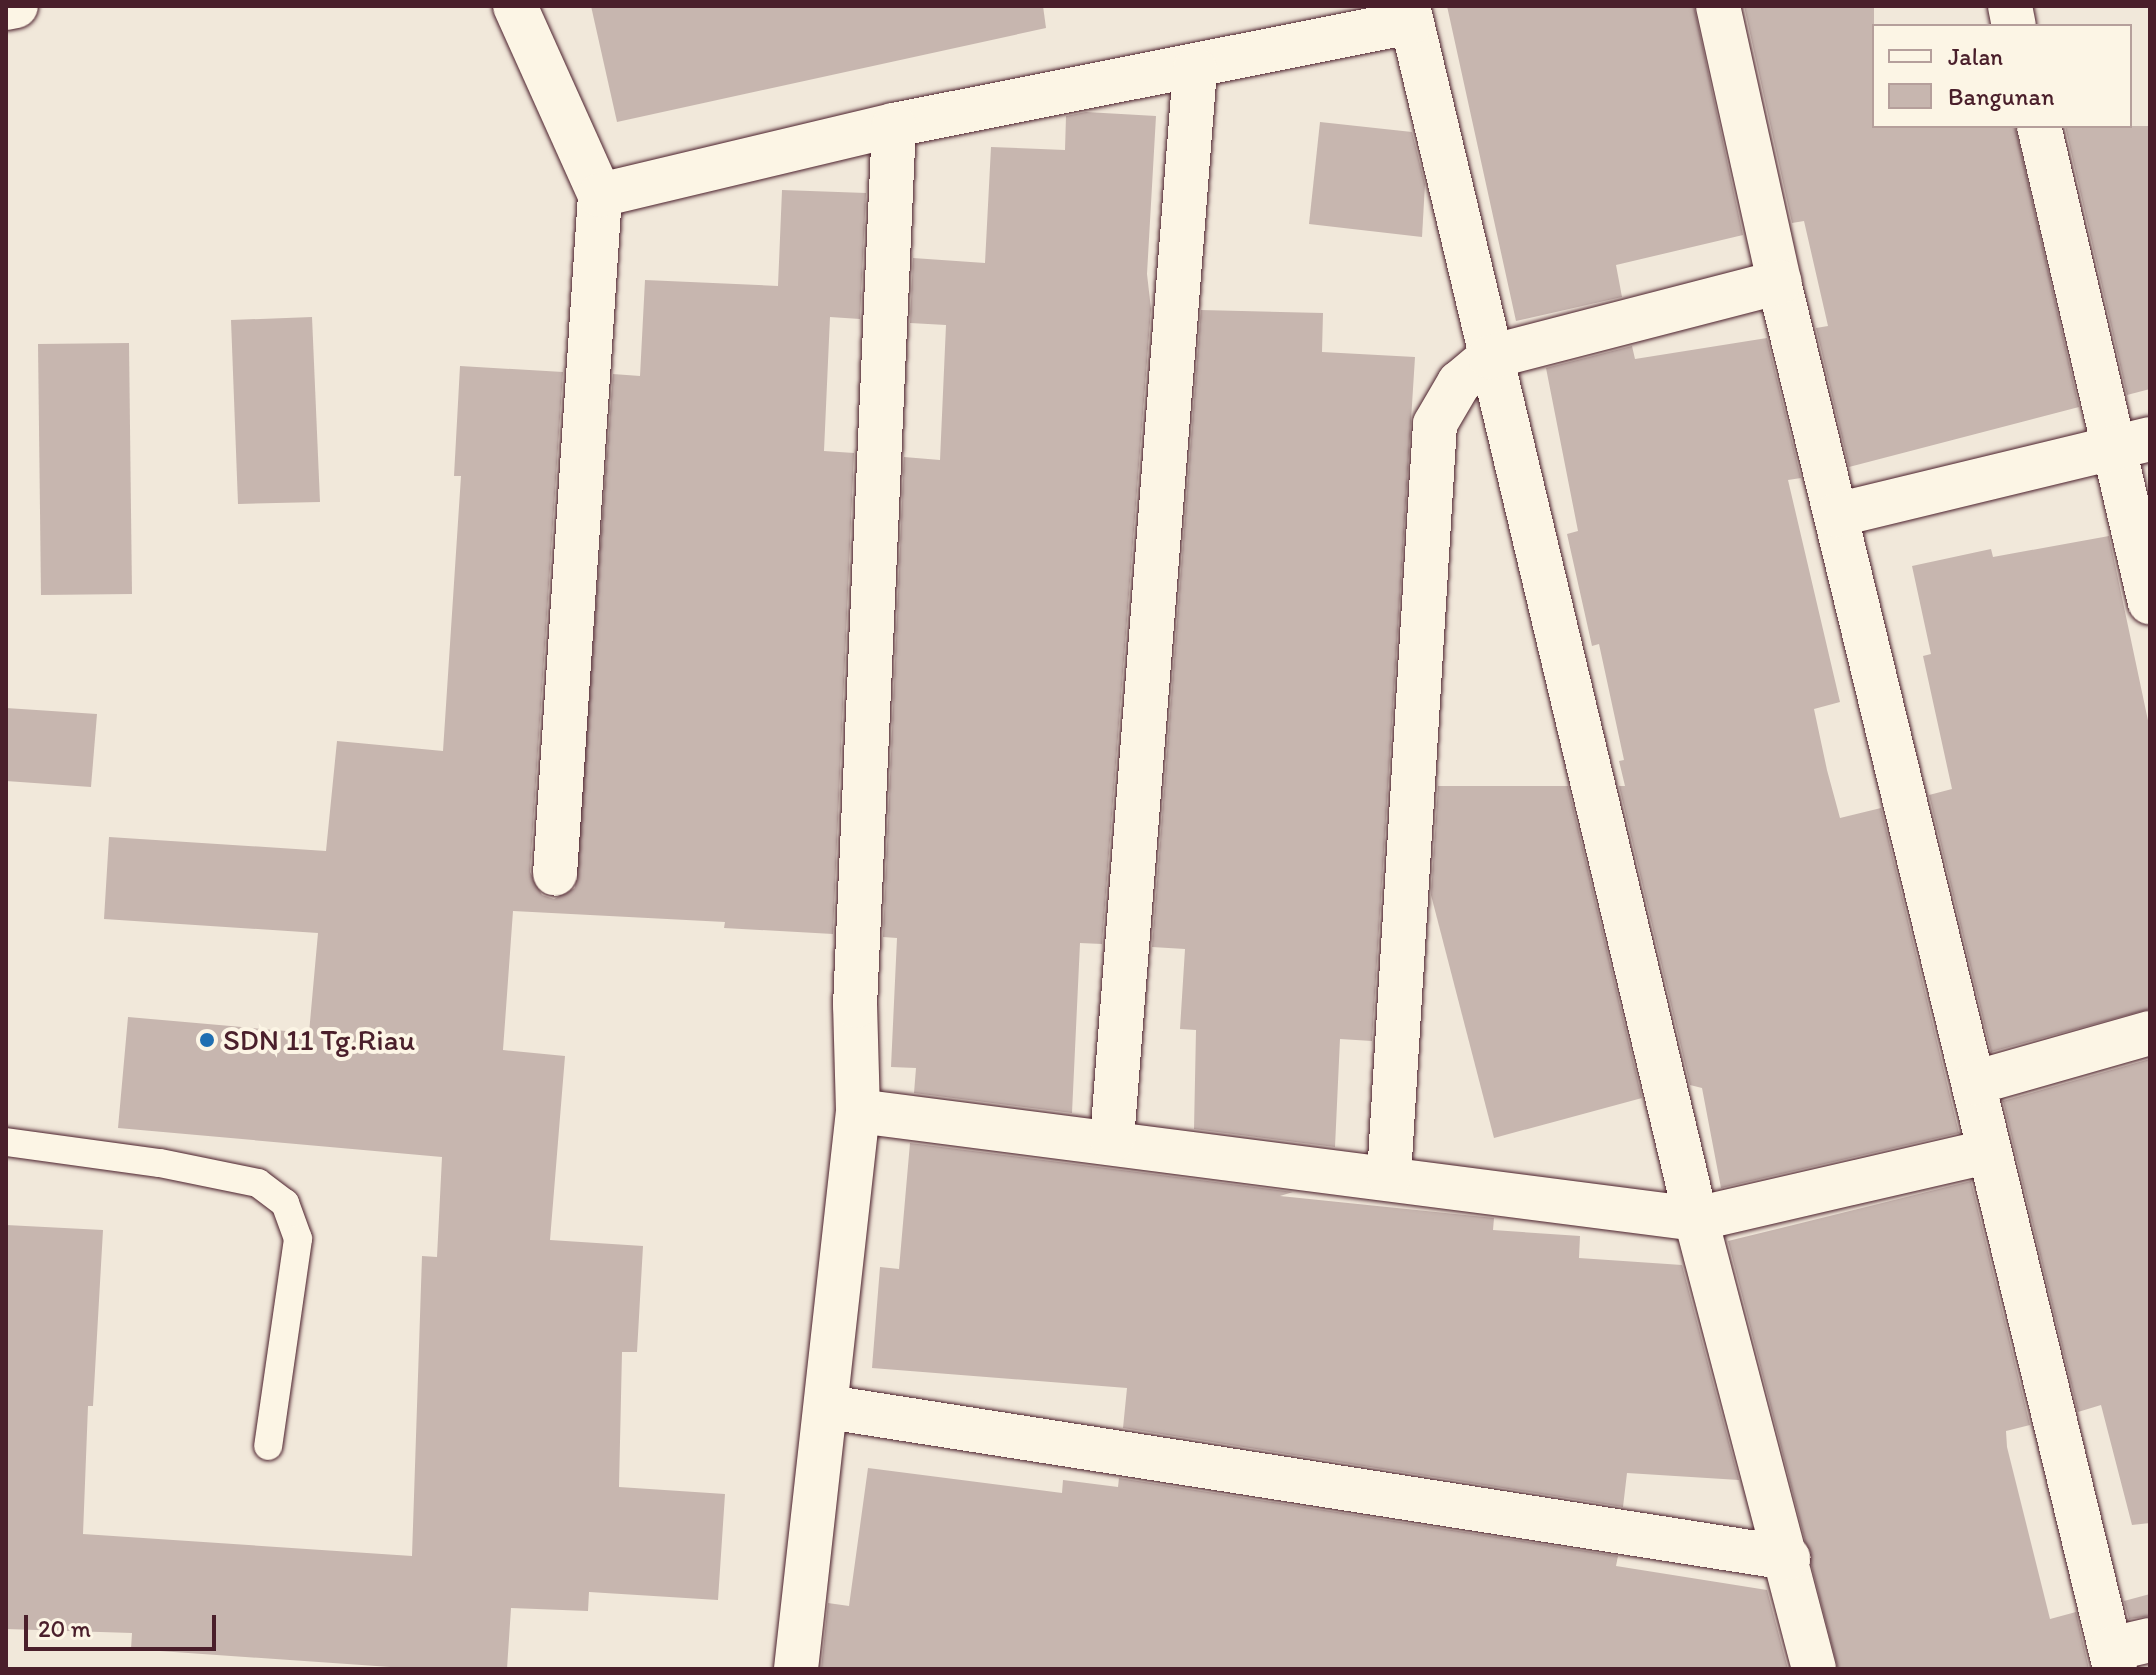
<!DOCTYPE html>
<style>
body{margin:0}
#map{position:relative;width:2156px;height:1675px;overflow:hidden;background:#f1e8da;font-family:Itim,sans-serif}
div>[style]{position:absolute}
.building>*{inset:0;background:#c7b6af}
.roads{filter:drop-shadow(0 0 2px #4a1f2b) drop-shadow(0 0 2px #4a1f2b)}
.service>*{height:28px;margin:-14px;padding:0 14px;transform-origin:14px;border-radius:14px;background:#fcf5e5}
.minor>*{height:44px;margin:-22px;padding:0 22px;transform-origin:22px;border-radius:22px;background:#fcf5e5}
.dots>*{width:22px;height:22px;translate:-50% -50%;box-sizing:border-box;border:4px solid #fcf5e5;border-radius:50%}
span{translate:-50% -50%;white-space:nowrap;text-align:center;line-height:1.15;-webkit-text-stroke:8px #fcf5e5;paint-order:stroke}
.poi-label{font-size:30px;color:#4a1f2b}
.left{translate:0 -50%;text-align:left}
.frame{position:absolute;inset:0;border:8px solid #4a1f2b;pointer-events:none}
.legend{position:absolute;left:1872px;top:24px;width:260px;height:104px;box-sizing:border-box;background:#fcf5e5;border:2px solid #b59f9b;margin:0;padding:10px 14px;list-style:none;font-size:24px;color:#4a1f2b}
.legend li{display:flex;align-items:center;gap:16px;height:40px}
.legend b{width:40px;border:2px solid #b59f9b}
.scale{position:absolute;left:24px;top:1615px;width:192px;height:36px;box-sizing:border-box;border:4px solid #4a1f2b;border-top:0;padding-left:10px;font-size:24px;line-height:28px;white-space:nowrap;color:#4a1f2b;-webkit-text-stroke:6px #fcf5e5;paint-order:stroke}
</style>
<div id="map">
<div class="building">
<div style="clip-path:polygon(591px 6px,1043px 6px,1046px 28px,617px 122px)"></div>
<div style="clip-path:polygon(1447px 6px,1694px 6px,1743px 235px,1616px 265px,1622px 297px,1516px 321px)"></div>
<div style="clip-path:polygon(1744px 6px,1874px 6px,1874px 126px,2015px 126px,2079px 407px,1849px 467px,1816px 328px,1828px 326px,1804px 221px,1792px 223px)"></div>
<div style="clip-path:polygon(1086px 112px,1156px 116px,1147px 274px,1151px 309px,1102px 944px,1080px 943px,1072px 1113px,914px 1093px,916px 1068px,891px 1067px,897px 938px,883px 937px,904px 457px,940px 460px,946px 325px,910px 323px,913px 258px,985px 263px,991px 147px,1065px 150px,1066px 116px)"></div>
<div style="clip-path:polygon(1320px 122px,1412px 132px,1425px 184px,1422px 237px,1309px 224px)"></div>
<div style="clip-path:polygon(2065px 126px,2150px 126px,2150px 389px,2127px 395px)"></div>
<div style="clip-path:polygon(782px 190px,866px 193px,860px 319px,830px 317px,824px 451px,854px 453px,833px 934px,724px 928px,725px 922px,513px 911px,503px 1050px,565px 1056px,550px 1240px,643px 1246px,637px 1352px,622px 1352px,619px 1487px,725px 1494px,718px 1600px,589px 1592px,588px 1611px,511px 1608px,507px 1669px,419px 1669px,131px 1649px,132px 1633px,6px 1629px,6px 1225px,103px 1230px,93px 1406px,88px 1406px,83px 1534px,412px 1556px,422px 1256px,437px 1257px,442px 1157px,118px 1128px,128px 1017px,309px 1033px,318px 933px,104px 919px,109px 837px,326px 851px,337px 741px,443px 751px,461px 476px,454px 476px,460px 366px,563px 372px,530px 872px,542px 895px,554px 899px,575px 888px,613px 374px,640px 376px,645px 280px,778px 286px)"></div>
<div style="clip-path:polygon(1201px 310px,1323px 313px,1322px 352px,1415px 357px,1372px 1041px,1340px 1039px,1335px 1147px,1194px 1129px,1196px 1030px,1180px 1029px,1185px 949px,1152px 947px)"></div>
<div style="clip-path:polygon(312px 317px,320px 502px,238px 504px,231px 320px)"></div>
<div style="clip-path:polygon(1767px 338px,1801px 478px,1788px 480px,1840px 702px,1814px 709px,1827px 770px,1840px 818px,1881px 808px,1959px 1133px,1721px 1188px,1702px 1088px,1690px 1085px,1619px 786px,1625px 786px,1619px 761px,1624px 760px,1599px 644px,1592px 646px,1567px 534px,1578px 531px,1546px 368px,1632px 346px,1635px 359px)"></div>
<div style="clip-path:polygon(129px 343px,132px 594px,41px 595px,38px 344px)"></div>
<div style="clip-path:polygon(2109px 536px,2150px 730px,2150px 1009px,1991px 1052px,1929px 795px,1952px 789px,1923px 656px,1931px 654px,1912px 566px,1991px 549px,1993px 557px)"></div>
<div style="clip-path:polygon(6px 708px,97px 714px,91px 787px,6px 781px)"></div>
<div style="clip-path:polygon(1438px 786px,1568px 786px,1642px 1098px,1494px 1138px,1431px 895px)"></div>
<div style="clip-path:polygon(2150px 1059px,2150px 1523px,2132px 1525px,2101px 1405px,2078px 1412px,2003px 1101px)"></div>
<div style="clip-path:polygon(910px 1143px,1293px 1192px,1280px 1196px,1494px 1218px,1493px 1230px,1580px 1236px,1579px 1258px,1682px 1265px,1739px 1480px,1627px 1473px,1623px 1507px,1123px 1428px,1127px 1388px,872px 1368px,880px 1267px,899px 1269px)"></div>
<div style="clip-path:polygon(1971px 1181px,2030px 1425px,2006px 1431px,2007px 1447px,2050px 1619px,2076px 1612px,2089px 1669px,1838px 1669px,1728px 1241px)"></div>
<div style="clip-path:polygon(868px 1468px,1062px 1493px,1063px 1480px,1118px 1487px,1119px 1478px,1618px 1556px,1616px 1566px,1767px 1590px,1788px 1669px,821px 1669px,828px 1603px,849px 1606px)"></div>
<div style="clip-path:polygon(2150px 1594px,2150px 1616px,2129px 1619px,2124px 1601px)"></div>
</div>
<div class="roads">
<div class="service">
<div style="left:6px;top:1142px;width:155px;rotate:7.8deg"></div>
<div style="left:160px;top:1163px;width:100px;rotate:11.5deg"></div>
<div style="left:258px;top:1183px;width:34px;rotate:37deg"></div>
<div style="left:285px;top:1203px;width:38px;rotate:70deg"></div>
<div style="left:298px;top:1239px;width:209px;rotate:98.2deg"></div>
</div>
<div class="minor">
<div style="left:515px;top:6px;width:207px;rotate:65.8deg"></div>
<div style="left:600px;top:195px;width:680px;rotate:93.79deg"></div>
<div style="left:1408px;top:6px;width:1247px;rotate:76.64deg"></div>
<div style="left:1696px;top:1219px;width:465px;rotate:75.3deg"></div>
<div style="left:1718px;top:6px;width:283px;rotate:77.5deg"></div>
<div style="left:1779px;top:282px;width:1427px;rotate:76.38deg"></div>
<div style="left:2010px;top:6px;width:20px;rotate:79deg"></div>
<div style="left:6px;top:8px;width:10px;rotate:-11deg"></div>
<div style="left:2039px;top:126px;width:489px;rotate:76.9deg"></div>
<div style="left:600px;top:195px;width:302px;rotate:-13.4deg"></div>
<div style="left:894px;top:125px;width:527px;rotate:-11.27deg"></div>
<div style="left:1836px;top:515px;width:323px;rotate:-13.6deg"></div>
<div style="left:1974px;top:1083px;width:183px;rotate:-15.9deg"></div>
<div style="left:858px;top:1111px;width:845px;rotate:7.34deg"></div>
<div style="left:1696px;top:1219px;width:299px;rotate:-13deg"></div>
<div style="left:1112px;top:1140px;width:1074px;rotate:-85.57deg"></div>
<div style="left:1389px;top:1176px;width:753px;rotate:-86.5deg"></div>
<div style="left:1435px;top:424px;width:48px;rotate:-59.7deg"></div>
<div style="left:1459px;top:383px;width:40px;rotate:-40deg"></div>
<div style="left:1490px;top:357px;width:299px;rotate:-14.5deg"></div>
<div style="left:828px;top:1407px;width:972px;rotate:8.94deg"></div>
<div style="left:2111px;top:1649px;width:40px;rotate:-13deg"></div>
<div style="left:796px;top:1669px;width:561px;rotate:-83.66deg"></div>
<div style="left:858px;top:1111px;width:105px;rotate:-91.6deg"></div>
<div style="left:855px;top:1006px;width:882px;rotate:-87.47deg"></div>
</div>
</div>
<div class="dots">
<div style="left:207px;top:1040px;background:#1f6fb2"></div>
</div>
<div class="poi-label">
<span class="left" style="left:223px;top:1040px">SDN 11 Tg.Riau</span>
</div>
<div class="frame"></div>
<ul class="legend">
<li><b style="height:10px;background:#fcf5e5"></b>Jalan</li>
<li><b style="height:22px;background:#c7b6af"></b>Bangunan</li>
</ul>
<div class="scale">20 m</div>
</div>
